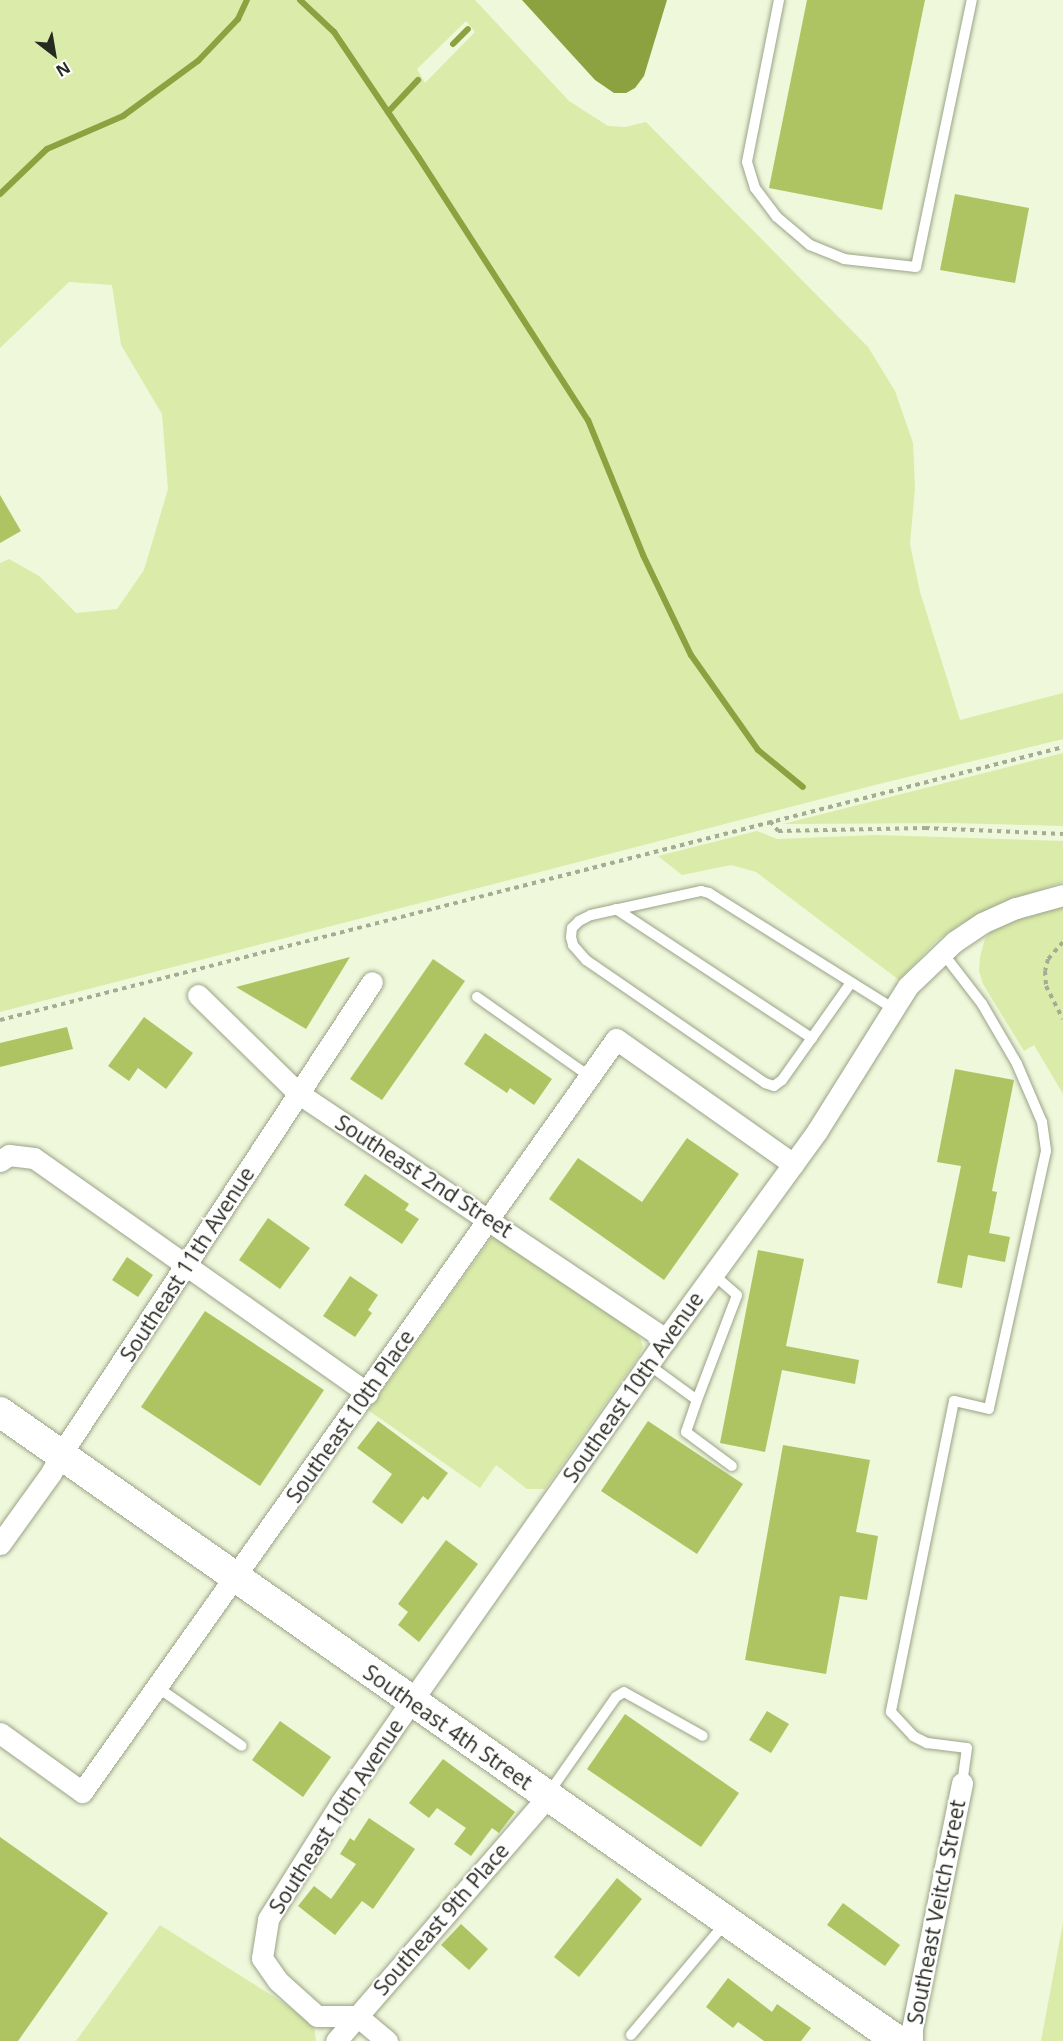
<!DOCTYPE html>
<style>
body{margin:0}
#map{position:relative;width:1063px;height:2041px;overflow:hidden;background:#eff8db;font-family:"Open Sans",sans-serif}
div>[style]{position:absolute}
.green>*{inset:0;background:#daebaa}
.water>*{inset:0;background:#8ca13f}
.stream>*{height:6px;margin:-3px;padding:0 3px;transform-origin:3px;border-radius:3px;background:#8ca13f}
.building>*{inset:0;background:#aec463}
.path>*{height:4px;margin-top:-2px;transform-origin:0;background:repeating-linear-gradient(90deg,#a5ac96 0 4.5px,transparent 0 9px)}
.roads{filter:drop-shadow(0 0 2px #9ba388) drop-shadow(0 0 2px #9ba388)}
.lane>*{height:10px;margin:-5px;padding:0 5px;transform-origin:5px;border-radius:5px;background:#fff}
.street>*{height:21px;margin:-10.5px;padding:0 10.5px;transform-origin:10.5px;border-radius:10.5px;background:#fff}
.secondary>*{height:30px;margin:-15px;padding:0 15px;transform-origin:15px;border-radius:15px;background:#fff}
span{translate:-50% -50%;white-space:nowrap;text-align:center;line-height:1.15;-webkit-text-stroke:4.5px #fff;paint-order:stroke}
.street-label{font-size:21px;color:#272a20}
.north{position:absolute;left:24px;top:24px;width:60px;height:60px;-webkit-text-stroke:4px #fff;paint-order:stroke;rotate:149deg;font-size:16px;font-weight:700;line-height:24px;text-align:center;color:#272a20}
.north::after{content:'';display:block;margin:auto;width:21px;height:27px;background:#272a20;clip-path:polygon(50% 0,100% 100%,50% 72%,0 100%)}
</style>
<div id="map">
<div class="green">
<div style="clip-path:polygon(evenodd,0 0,475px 0,569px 101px,608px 126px,625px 127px,646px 122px,868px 347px,895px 391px,913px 443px,915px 488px,910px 544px,920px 592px,960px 720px,1063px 693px,1063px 739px,875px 785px,0 1012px,0 563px,9px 559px,39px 576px,76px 613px,117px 609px,144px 570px,168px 489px,162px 414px,121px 345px,112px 285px,69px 282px,0 348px,0 0,466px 21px,475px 32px,425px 83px,417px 69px,466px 21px)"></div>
<div style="clip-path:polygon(1063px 753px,1063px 826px,951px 823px,783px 824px)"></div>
<div style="clip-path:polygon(757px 831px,777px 839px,878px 835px,1063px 841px,1063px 882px,1005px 901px,959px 925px,936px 941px,899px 980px,756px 872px,731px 865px,682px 875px,658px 856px)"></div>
<div style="clip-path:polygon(1063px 905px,1063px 1094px,1034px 1045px,1024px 1051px,983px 984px,979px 971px,980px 957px,985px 939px,995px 927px,1010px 920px)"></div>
<div style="clip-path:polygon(491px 1238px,500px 1238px,509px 1243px,637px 1333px,641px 1340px,643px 1347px,639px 1356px,545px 1489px,527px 1489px,496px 1465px,480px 1488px,368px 1410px)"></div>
<div style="clip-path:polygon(1063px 1923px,1063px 2041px,1041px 2041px)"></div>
<div style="clip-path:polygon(160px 1925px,284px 2003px,314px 2026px,316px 2041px,76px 2041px)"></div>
</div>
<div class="water">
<div style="clip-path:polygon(522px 0,667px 0,644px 76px,635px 88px,626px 93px,614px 93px,595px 80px)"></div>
</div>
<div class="stream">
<div style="left:300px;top:0;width:47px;rotate:43.3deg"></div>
<div style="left:334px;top:32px;width:152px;rotate:56deg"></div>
<div style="left:419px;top:158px;width:312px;rotate:57.2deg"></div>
<div style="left:588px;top:420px;width:146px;rotate:67.8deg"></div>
<div style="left:643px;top:555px;width:111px;rotate:64.4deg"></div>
<div style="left:691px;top:655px;width:116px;rotate:54.8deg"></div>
<div style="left:758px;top:750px;width:58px;rotate:39.4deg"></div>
<div style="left:453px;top:44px;width:21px;rotate:-45deg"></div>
<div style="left:388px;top:112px;width:44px;rotate:-46.8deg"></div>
<div style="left:0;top:194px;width:65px;rotate:-43.8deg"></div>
<div style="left:47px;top:149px;width:83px;rotate:-23.5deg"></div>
<div style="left:123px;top:116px;width:93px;rotate:-36.3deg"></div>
<div style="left:198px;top:61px;width:58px;rotate:-46.4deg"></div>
<div style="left:238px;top:19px;width:21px;rotate:-65deg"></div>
</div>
<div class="building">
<div style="clip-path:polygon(807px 0,925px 0,882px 210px,769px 188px)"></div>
<div style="clip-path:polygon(955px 194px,1029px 208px,1015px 283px,940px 270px)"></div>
<div style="clip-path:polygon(0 495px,21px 531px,0 543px)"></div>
<div style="clip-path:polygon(350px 957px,306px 1029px,236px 987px)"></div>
<div style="clip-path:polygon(433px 959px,465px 981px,382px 1100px,350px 1079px)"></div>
<div style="clip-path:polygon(144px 1017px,193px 1053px,166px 1089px,138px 1068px,129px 1081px,108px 1066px)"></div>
<div style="clip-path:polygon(67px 1027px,73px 1049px,0 1067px,0 1043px)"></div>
<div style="clip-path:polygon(485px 1033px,552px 1079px,534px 1105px,510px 1088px,507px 1093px,464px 1064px)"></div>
<div style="clip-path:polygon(955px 1069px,1014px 1080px,992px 1191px,997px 1192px,989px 1233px,1010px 1237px,1005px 1262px,968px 1255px,962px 1288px,937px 1283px,961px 1166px,937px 1162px)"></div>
<div style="clip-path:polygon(687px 1138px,739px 1174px,664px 1280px,549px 1199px,578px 1158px,642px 1202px)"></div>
<div style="clip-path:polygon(365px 1174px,409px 1204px,405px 1210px,419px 1219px,402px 1244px,344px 1205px)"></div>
<div style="clip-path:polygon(268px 1218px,310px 1248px,280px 1289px,239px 1260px)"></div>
<div style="clip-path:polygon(758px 1250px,804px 1259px,786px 1346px,859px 1360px,855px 1384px,782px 1370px,765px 1452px,720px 1443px)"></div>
<div style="clip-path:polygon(127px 1257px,153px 1275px,138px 1297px,112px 1280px)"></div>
<div style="clip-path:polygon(350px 1276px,378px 1295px,368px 1310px,372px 1313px,355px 1337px,323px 1316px)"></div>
<div style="clip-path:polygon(205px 1311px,324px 1390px,260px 1486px,141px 1407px)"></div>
<div style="clip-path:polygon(378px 1421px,448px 1473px,428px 1500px,423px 1496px,402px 1524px,372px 1502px,392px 1474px,357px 1448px)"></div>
<div style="clip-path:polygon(648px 1421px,743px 1484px,697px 1554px,601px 1491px)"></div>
<div style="clip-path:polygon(783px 1445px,870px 1460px,856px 1532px,878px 1536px,867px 1600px,840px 1596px,826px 1674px,745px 1660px)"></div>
<div style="clip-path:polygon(446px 1540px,478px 1564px,419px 1642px,398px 1625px,408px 1612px,398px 1604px)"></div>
<div style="clip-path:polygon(767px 1711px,789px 1724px,771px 1753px,749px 1740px)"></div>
<div style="clip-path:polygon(625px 1714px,739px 1793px,701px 1847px,587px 1769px)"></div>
<div style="clip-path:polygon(280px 1721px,331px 1757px,303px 1797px,252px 1760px)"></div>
<div style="clip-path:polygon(443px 1759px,515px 1812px,499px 1833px,492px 1828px,471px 1856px,454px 1844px,466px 1828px,437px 1808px,429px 1818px,409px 1803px)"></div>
<div style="clip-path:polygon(369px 1818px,415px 1849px,373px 1909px,362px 1901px,335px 1935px,298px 1906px,314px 1886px,331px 1899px,356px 1864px,340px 1854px,350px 1838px,354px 1841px)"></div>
<div style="clip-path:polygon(0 1837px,108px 1913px,18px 2041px,0 2041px)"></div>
<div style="clip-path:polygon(617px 1878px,642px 1899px,579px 1977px,554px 1957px)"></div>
<div style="clip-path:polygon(843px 1903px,900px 1945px,885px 1966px,827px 1925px)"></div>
<div style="clip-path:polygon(461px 1924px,488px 1949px,469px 1970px,441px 1945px)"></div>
<div style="clip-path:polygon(728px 1978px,772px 2012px,777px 2004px,811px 2028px,801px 2041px,764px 2041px,738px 2022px,733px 2028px,706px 2007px)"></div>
</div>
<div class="path">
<div style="left:770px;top:821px;width:13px;rotate:51deg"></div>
<div style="left:778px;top:831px;width:147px;rotate:-1.2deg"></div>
<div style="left:925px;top:828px;width:138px;rotate:2.5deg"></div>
<div style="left:1063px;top:942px;width:23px;rotate:131deg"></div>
<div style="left:1048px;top:959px;width:12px;rotate:104deg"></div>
<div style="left:1045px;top:971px;width:15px;rotate:86deg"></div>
<div style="left:1046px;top:986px;width:37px;rotate:63deg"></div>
<div style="left:0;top:1020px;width:1097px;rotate:-14.4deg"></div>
</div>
<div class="roads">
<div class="lane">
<div style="left:779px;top:0;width:165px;rotate:101.2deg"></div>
<div style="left:747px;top:162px;width:27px;rotate:73deg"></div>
<div style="left:755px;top:188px;width:36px;rotate:53deg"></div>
<div style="left:777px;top:217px;width:43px;rotate:40.3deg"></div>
<div style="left:810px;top:245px;width:37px;rotate:22deg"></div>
<div style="left:844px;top:259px;width:72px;rotate:6.3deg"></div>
<div style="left:916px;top:267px;width:273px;rotate:-78.2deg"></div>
<div style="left:616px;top:909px;width:235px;rotate:33.4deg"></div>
<div style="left:942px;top:952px;width:66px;rotate:52.4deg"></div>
<div style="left:982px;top:1004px;width:69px;rotate:59.7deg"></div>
<div style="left:1017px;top:1064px;width:63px;rotate:66.7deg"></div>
<div style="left:1042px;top:1122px;width:29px;rotate:82deg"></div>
<div style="left:1046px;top:1151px;width:264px;rotate:102.5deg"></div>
<div style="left:989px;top:1409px;width:36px;rotate:-167deg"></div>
<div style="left:954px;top:1401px;width:317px;rotate:101.5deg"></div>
<div style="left:891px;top:1712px;width:33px;rotate:47deg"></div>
<div style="left:913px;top:1736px;width:16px;rotate:27deg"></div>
<div style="left:927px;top:1743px;width:40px;rotate:7.1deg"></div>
<div style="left:967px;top:1748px;width:35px;rotate:98deg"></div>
<div style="left:850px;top:984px;width:118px;rotate:125.3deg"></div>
<div style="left:782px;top:1080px;width:10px;rotate:143deg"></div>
<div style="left:774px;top:1086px;width:9px;rotate:-162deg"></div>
<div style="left:765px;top:1083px;width:217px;rotate:-145.5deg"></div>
<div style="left:586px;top:960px;width:20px;rotate:-131deg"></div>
<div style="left:573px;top:945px;width:8px;rotate:-104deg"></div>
<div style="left:571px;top:937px;width:9px;rotate:-84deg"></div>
<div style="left:572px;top:928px;width:10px;rotate:-45deg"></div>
<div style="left:579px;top:921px;width:13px;rotate:-27deg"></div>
<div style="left:591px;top:915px;width:113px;rotate:-12.3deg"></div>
<div style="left:701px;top:891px;width:8px;rotate:14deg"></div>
<div style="left:709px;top:893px;width:216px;rotate:32.1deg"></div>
<div style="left:477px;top:997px;width:137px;rotate:35.2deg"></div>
<div style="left:649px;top:1365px;width:59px;rotate:36.1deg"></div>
<div style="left:697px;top:1400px;width:112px;rotate:-69.1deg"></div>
<div style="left:737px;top:1295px;width:32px;rotate:-139deg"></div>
<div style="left:697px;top:1400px;width:34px;rotate:109deg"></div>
<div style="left:686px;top:1432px;width:57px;rotate:36.5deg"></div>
<div style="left:157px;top:1687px;width:103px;rotate:34.8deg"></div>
<div style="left:548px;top:1794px;width:118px;rotate:-55deg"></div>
<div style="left:616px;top:1697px;width:9px;rotate:-32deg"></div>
<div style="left:624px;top:1692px;width:90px;rotate:29.1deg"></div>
<div style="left:631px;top:2035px;width:148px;rotate:-49.9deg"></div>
</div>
<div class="street">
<div style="left:198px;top:995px;width:140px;rotate:44.4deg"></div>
<div style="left:298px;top:1093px;width:443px;rotate:33.8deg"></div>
<div style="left:0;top:1161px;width:11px;rotate:-34deg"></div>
<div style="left:9px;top:1155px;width:25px;rotate:7deg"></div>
<div style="left:34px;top:1158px;width:408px;rotate:35.2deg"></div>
<div style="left:0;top:1544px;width:87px;rotate:-54.3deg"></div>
<div style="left:51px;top:1473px;width:21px;rotate:-62deg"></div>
<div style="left:61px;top:1454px;width:565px;rotate:-56.62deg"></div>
<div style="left:0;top:1733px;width:101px;rotate:35.7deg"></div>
<div style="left:82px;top:1792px;width:923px;rotate:-54.66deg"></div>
<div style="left:616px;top:1039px;width:217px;rotate:35.2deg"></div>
<div style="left:336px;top:2041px;width:323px;rotate:-49.1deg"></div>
<div style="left:387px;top:2041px;width:39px;rotate:-140deg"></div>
<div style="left:357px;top:2016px;width:40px;rotate:180deg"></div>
<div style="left:317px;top:2016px;width:52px;rotate:-138.1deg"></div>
<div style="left:278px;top:1981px;width:28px;rotate:-125deg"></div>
<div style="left:262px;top:1958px;width:39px;rotate:-81deg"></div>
<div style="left:268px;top:1919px;width:139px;rotate:-57.9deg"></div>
<div style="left:342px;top:1801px;width:103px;rotate:-55.2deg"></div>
<div style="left:401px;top:1716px;width:461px;rotate:-54.9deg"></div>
<div style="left:666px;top:1339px;width:257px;rotate:-54deg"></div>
<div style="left:817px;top:1131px;width:171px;rotate:-57.9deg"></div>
<div style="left:908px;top:986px;width:64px;rotate:-43.7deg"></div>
<div style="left:954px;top:942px;width:34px;rotate:-34deg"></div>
<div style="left:982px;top:923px;width:37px;rotate:-24deg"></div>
<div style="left:1016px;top:908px;width:49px;rotate:-15.5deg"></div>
<div style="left:912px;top:2041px;width:12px;rotate:-90deg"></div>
<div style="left:912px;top:2029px;width:251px;rotate:-78.5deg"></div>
</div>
<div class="secondary">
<div style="left:0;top:1412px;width:1096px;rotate:35.01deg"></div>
</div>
</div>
<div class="street-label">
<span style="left:424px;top:1176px;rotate:33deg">Southeast 2nd Street</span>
<span style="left:187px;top:1264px;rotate:-57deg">Southeast 11th Avenue</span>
<span style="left:633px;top:1387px;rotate:-55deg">Southeast 10th Avenue</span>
<span style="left:350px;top:1416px;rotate:-55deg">Southeast 10th Place</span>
<span style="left:448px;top:1727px;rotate:35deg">Southeast 4th Street</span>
<span style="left:336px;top:1816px;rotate:-57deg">Southeast 10th Avenue</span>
<span style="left:936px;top:1912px;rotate:-79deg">Southeast Veitch Street</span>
<span style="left:441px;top:1919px;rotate:-49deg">Southeast 9th Place</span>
</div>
<div class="north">N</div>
</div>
